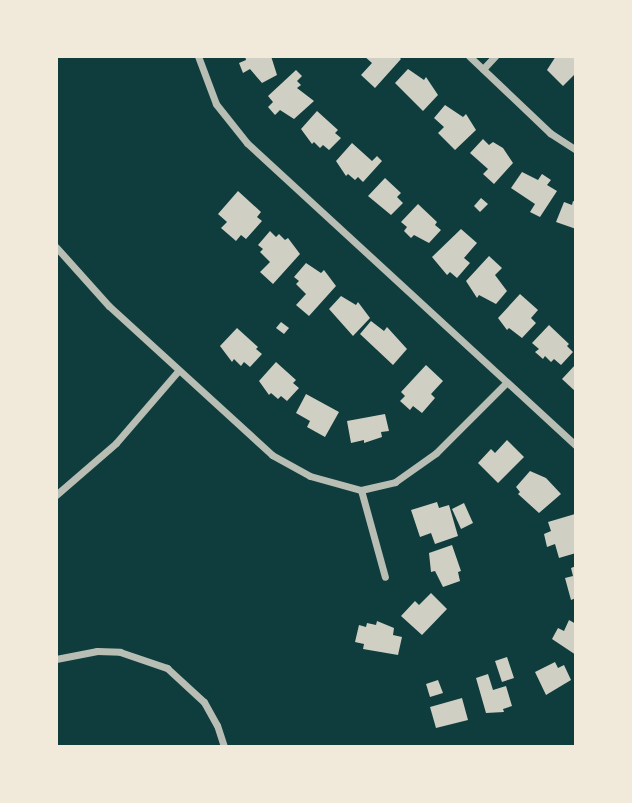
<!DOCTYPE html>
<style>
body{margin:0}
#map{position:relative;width:632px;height:803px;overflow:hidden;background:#0f3d3e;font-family:Figtree,sans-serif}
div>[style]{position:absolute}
.building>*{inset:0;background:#cfcfc3}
.minor>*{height:7px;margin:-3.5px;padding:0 3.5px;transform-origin:3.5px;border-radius:3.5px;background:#b8beb3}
span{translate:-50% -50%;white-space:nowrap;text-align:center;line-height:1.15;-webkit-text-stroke:7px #f1e9da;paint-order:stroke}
.frame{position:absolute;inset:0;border:58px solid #f1e9da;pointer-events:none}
</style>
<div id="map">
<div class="building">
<div style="clip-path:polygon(245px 56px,271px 56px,277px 75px,262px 83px,250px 69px,243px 73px,239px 63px,246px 60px)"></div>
<div style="clip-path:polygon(364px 56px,398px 56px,401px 59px,375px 88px,361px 75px,372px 63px)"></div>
<div style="clip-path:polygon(556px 56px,576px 56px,576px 73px,563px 86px,547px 70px)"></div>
<div style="clip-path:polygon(408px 69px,424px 80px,426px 77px,438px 95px,423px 111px,395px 83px)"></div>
<div style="clip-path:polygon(296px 70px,302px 76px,297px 81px,301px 85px,297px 88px,314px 101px,294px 119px,280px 110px,275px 115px,268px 107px,273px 102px,268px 96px)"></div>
<div style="clip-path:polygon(445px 105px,463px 117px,466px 114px,476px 130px,455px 150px,438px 133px,444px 127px,434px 118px)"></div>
<div style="clip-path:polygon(317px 111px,338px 130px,335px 133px,341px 138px,329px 150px,323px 145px,320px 148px,314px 142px,312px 144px,301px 129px)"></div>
<div style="clip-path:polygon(483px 139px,489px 145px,493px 142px,503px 148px,513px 163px,494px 184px,483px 174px,488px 169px,470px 153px)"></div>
<div style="clip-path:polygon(352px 143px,372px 161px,377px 156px,382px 161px,363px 182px,358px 177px,355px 180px,348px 174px,346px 176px,336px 161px)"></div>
<div style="clip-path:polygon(522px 172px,538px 180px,542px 174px,551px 180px,547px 185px,557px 191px,540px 217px,530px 212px,535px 204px,511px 188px)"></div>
<div style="clip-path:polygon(385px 178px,401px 193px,397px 197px,403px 203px,391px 215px,368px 196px)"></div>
<div style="clip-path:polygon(238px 191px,261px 212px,257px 217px,262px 221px,246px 239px,241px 235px,236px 241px,221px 228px,227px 222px,218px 214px)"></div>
<div style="clip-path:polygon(481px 198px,488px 204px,480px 212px,474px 206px)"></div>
<div style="clip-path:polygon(573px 201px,576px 202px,576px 229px,556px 222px,564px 202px,572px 205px)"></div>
<div style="clip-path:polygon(418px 204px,437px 222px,435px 225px,441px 230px,429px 243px,414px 235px,411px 238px,404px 231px,407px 227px,401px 222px)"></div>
<div style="clip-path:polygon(461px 229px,477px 243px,464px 258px,470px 263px,457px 278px,450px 272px,447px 275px,432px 257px)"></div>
<div style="clip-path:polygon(270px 231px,276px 237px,279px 234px,285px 240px,288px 238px,300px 254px,273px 284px,260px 272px,270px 262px,260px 252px,263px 249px,258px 245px)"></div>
<div style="clip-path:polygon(489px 256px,502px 268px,495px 275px,507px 291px,496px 304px,479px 295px,477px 298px,466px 281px)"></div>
<div style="clip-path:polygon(306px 263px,321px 273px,324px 270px,336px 286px,309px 316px,296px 305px,306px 294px,296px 284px,299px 281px,294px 277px)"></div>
<div style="clip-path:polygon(520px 294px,538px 310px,531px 318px,536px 323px,522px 338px,509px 328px,507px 330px,498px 318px)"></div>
<div style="clip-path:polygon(341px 296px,356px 305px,358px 302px,370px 318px,353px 336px,329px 309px)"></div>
<div style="clip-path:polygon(371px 321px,384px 331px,387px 327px,407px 349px,393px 365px,360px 334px)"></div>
<div style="clip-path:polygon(281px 322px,289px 328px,284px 334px,276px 328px)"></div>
<div style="clip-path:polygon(549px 325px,569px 344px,567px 346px,573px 352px,561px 365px,554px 359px,551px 362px,545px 356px,543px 359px,535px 352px,539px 349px,532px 343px)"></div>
<div style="clip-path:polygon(237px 328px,258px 347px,256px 349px,262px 354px,250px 367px,244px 362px,241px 366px,234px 359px,232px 362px,220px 346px)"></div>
<div style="clip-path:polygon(276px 362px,296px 380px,293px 383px,299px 388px,287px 401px,281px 396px,278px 399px,271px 393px,269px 395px,259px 381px)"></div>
<div style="clip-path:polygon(576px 364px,576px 392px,562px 379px)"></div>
<div style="clip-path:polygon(426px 365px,443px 381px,431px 394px,435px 398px,422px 413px,413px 406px,410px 410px,400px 401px,405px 396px,401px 392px)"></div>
<div style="clip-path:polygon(306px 394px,339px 412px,325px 437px,307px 427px,310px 421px,296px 413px)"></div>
<div style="clip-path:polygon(385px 414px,389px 431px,381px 432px,382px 437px,364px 443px,364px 440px,351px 443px,347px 421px)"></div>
<div style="clip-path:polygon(507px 440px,524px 457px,498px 483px,478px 463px,491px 449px,495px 453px)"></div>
<div style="clip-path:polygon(530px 471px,546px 478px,561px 494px,539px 513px,518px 494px,520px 492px,516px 487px)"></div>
<div style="clip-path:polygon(437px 502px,439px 508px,449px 505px,458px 536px,435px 544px,431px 533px,420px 537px,411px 510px)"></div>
<div style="clip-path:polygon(464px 503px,473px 523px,461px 529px,452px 509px)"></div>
<div style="clip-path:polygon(575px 514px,576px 553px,559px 558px,555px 544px,547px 547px,544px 534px,551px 531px,548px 522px)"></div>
<div style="clip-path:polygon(452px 545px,461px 571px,458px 572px,460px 581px,443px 587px,435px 571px,431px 572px,429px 553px)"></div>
<div style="clip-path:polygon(576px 566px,576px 598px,571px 600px,565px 578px,573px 576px,571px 568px)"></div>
<div style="clip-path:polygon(431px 593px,447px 609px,422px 635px,401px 616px,415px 601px,419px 605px)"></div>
<div style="clip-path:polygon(569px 620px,576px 624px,576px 655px,552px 639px,558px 628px,564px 631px)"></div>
<div style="clip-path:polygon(377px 621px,394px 628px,393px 635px,402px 637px,398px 655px,363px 649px,364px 644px,355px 642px,359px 625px,366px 627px,367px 623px,376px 625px)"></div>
<div style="clip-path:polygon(507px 657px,514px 678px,502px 682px,495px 661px)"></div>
<div style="clip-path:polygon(555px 662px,558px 668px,564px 665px,571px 680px,546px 695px,535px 672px)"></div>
<div style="clip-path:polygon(488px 674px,493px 690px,506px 686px,512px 706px,503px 709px,504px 712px,486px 713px,476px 678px)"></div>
<div style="clip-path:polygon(438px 680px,443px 693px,430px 697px,426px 684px)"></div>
<div style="clip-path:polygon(462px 698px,468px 720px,436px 728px,430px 707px)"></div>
</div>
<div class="minor">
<div style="left:198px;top:56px;width:51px;rotate:69.4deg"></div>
<div style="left:216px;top:104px;width:50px;rotate:51.5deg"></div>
<div style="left:247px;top:143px;width:447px;rotate:42.6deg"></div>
<div style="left:469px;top:56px;width:112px;rotate:43.5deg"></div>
<div style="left:550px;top:133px;width:31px;rotate:33deg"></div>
<div style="left:483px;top:69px;width:18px;rotate:-47deg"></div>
<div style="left:56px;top:247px;width:79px;rotate:48.1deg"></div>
<div style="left:109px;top:306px;width:221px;rotate:42.4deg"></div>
<div style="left:272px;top:455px;width:43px;rotate:28.9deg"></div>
<div style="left:310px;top:476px;width:53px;rotate:15.4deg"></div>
<div style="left:361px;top:490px;width:35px;rotate:-13deg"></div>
<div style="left:395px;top:482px;width:50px;rotate:-35.3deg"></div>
<div style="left:436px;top:453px;width:99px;rotate:-45deg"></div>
<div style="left:361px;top:490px;width:90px;rotate:74.6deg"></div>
<div style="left:56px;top:495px;width:79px;rotate:-40.9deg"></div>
<div style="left:116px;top:443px;width:96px;rotate:-49.2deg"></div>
<div style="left:56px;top:659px;width:42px;rotate:-11deg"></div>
<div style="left:97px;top:651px;width:23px;rotate:2deg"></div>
<div style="left:120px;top:652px;width:50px;rotate:18.8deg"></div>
<div style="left:167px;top:668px;width:50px;rotate:42.6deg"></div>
<div style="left:204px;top:702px;width:26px;rotate:61deg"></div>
<div style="left:217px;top:725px;width:23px;rotate:72deg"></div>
</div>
<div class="frame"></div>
</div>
